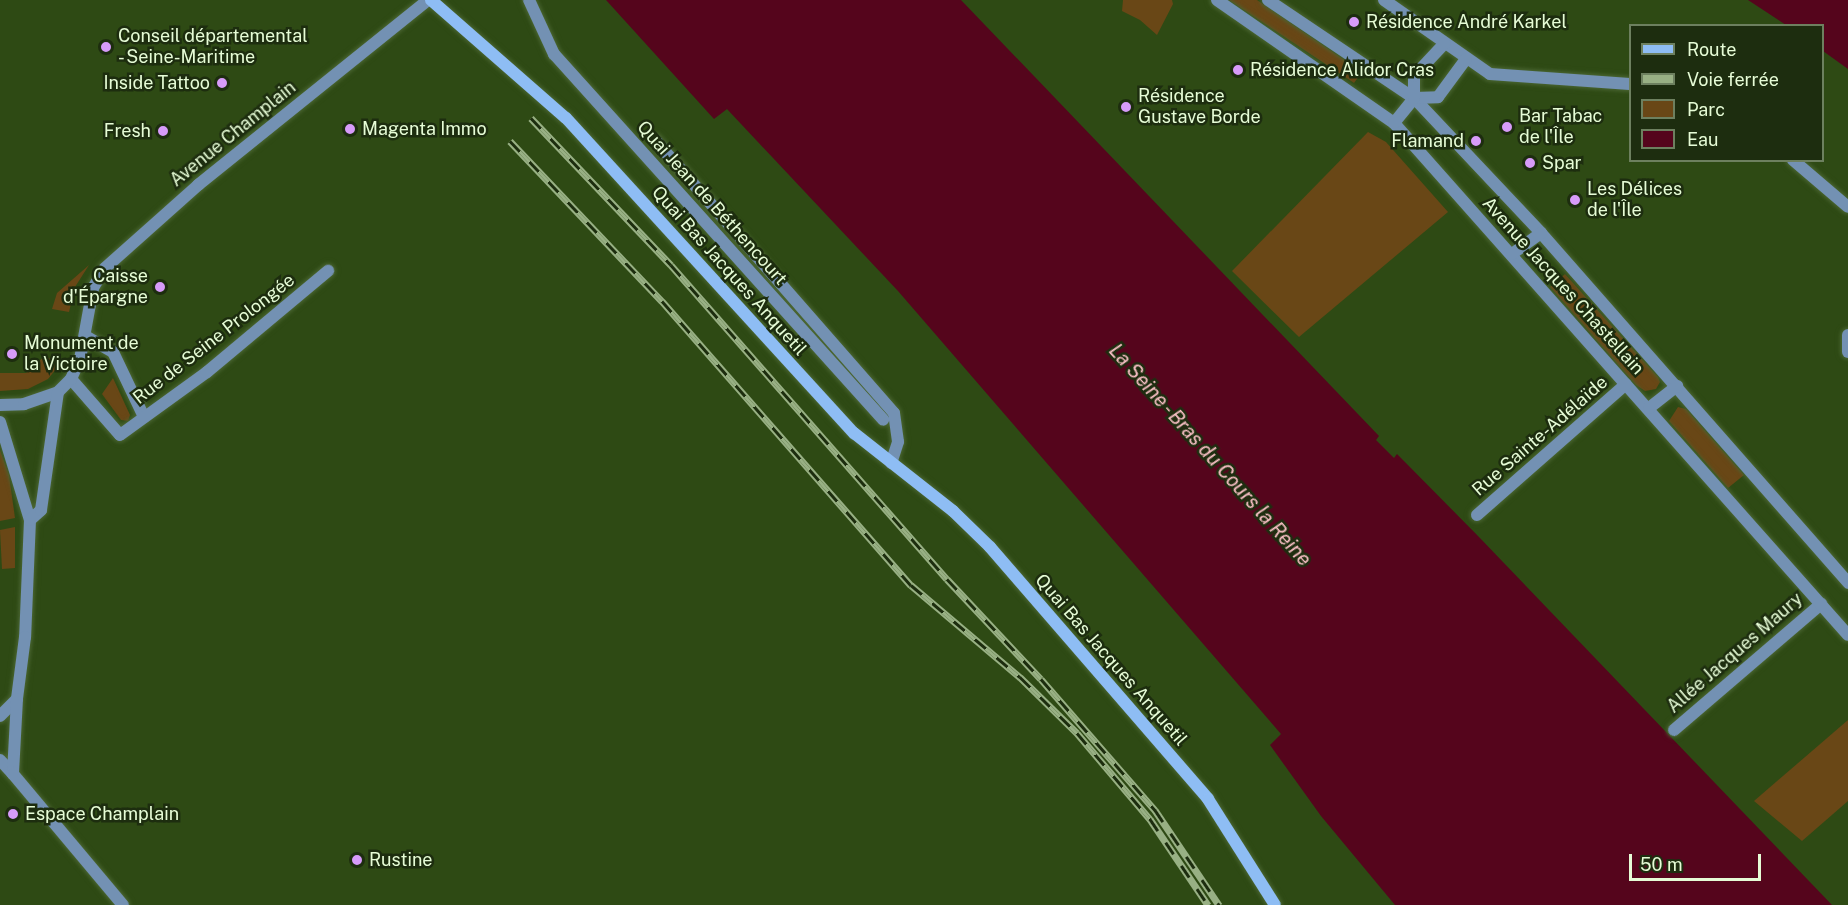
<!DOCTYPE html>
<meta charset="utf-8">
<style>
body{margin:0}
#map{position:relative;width:1848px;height:905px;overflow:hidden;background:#2e4a14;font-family:"Public Sans",sans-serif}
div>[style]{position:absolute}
.green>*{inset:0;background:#694716}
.water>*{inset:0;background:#55051c}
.roads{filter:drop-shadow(0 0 2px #4b6633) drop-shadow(0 0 2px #4b6633)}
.pedestrian>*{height:12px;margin:-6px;padding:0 6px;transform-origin:6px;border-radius:6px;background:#7391b3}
.minor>*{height:12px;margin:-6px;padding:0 6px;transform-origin:6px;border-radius:6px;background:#7391b3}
.tertiary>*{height:12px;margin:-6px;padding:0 6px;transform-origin:6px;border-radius:6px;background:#7391b3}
.secondary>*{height:12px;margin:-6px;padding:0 6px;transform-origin:6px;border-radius:6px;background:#8ebdf4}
.rail>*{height:7px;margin-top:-3.5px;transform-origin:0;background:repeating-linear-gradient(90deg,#1d2d0f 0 14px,#98b084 0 28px);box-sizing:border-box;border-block:2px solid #98b084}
.dots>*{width:16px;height:16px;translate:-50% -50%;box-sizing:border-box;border:3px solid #1d2d0f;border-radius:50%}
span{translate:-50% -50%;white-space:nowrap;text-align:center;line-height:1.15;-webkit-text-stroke:5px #1d2d0f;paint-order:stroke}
.poi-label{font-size:18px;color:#e6fcd6}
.left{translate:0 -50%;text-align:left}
.right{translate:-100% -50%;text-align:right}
.street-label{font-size:18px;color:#e6fcd6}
.water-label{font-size:20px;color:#fac0c6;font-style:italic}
.legend{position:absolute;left:1629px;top:24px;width:195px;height:138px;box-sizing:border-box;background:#1d2d0f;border:2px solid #6d805f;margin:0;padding:8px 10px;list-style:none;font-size:18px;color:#e6fcd6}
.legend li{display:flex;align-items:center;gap:12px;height:30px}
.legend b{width:30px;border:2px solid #6d805f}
.scale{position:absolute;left:1629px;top:854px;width:132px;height:27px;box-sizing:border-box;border:3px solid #e6fcd6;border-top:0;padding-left:8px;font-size:18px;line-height:21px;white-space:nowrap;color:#e6fcd6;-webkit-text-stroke:4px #1d2d0f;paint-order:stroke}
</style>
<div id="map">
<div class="green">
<div style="clip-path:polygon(1123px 0,1172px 0,1173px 4px,1157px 35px,1140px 20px,1122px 11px)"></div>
<div style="clip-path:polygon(1229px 0,1257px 0,1362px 72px,1354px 83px)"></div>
<div style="clip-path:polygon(1368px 132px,1386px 142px,1448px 212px,1299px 337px,1232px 271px)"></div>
<div style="clip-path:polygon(89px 265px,75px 287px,69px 312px,52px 309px,57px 293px)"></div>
<div style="clip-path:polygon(1565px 274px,1658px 377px,1660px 382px,1656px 389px,1645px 391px,1636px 385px,1550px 287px)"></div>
<div style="clip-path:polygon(45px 356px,60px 364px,48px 379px,28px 389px,0 391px,0 373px,26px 373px)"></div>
<div style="clip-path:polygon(113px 378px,130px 415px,128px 421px,121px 420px,102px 394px)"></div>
<div style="clip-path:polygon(1678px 407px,1686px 409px,1744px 475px,1728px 488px,1669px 421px)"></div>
<div style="clip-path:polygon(0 450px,9px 475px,15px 518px,0 521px)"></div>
<div style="clip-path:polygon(15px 527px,15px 568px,2px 569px,0 530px)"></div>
<div style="clip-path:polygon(1848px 720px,1848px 801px,1802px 841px,1754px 801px)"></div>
</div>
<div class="water">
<div style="clip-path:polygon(606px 0,961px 0,1379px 436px,1376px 440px,1394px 458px,1397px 454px,1478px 536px,1832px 905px,1395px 905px,1321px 816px,1270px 745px,1281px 734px,898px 291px,727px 109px,714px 119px)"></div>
<div style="clip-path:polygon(1748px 0,1848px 0,1848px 69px,1823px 51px,1822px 26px,1786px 25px)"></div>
</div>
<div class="roads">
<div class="pedestrian">
<div style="left:529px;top:0;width:60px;rotate:65.2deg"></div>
<div style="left:554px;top:54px;width:492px;rotate:48deg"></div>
<div style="left:1674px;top:730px;width:194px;rotate:-40.6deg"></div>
</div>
<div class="minor">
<div style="left:1217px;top:0;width:216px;rotate:34.8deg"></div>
<div style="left:1394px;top:123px;width:684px;rotate:48.44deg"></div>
<div style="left:1268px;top:0;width:176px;rotate:33.9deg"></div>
<div style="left:1414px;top:98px;width:185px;rotate:46.7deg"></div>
<div style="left:1541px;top:233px;width:466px;rotate:48.7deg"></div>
<div style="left:1384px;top:0;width:129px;rotate:34.9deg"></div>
<div style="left:1490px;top:74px;width:140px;rotate:4.1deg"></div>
<div style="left:1414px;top:98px;width:24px;rotate:-2deg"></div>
<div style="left:1438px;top:97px;width:47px;rotate:-53.6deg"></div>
<div style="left:1394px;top:123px;width:32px;rotate:-51deg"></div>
<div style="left:1414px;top:98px;width:22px;rotate:-90deg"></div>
<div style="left:1414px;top:76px;width:45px;rotate:-46.8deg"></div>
<div style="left:655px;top:140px;width:363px;rotate:48.8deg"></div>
<div style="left:894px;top:413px;width:29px;rotate:82deg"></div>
<div style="left:898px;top:442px;width:22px;rotate:108deg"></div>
<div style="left:1793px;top:160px;width:72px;rotate:40.5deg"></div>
<div style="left:1512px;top:254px;width:36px;rotate:-36deg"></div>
<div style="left:1848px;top:335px;width:17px;rotate:90deg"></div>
<div style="left:87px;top:337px;width:30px;rotate:30deg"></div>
<div style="left:113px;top:352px;width:72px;rotate:64.5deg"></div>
<div style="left:71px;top:379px;width:74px;rotate:48.8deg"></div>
<div style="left:120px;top:435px;width:107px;rotate:-35.9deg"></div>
<div style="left:207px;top:372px;width:158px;rotate:-39.9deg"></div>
<div style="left:1649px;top:408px;width:36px;rotate:-38deg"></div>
<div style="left:1477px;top:515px;width:198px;rotate:-41.3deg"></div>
<div style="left:0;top:716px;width:24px;rotate:-45deg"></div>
<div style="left:0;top:760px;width:19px;rotate:47deg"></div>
</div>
<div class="tertiary">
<div style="left:0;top:405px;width:24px;rotate:-2deg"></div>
<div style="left:24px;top:404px;width:36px;rotate:-19deg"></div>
<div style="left:58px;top:392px;width:18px;rotate:-45deg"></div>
<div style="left:71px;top:379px;width:22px;rotate:-66deg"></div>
<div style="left:80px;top:359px;width:72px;rotate:-79.6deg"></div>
<div style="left:93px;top:288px;width:23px;rotate:-59deg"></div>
<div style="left:105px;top:268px;width:125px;rotate:-41.7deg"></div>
<div style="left:198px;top:185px;width:295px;rotate:-38.8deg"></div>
<div style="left:0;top:422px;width:102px;rotate:73deg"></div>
<div style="left:30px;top:520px;width:117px;rotate:92.4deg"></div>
<div style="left:25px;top:637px;width:63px;rotate:97.4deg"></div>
<div style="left:17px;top:699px;width:75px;rotate:93.1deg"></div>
<div style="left:13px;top:774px;width:171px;rotate:50deg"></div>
<div style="left:30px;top:520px;width:15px;rotate:-42deg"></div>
<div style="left:41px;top:510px;width:119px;rotate:-81.8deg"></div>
</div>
<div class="secondary">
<div style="left:431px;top:0;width:179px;rotate:41.2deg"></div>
<div style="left:566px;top:118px;width:427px;rotate:47.6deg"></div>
<div style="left:854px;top:433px;width:126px;rotate:38.2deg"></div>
<div style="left:953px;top:511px;width:52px;rotate:44.2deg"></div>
<div style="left:990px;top:547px;width:333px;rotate:49.1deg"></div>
<div style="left:1208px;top:799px;width:125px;rotate:57.7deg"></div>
</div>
</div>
<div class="rail">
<div style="left:531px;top:118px;width:203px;rotate:46.4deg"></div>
<div style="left:671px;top:265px;width:418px;rotate:48.7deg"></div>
<div style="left:947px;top:579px;width:137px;rotate:46.8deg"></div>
<div style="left:1041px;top:679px;width:174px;rotate:49deg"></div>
<div style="left:1155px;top:810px;width:115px;rotate:56deg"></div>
<div style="left:510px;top:141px;width:221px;rotate:46.5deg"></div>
<div style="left:662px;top:301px;width:378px;rotate:48.8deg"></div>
<div style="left:911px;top:585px;width:143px;rotate:40.2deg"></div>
<div style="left:1020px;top:677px;width:80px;rotate:44.5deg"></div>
<div style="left:1077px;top:733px;width:113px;rotate:49.7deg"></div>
<div style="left:1150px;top:819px;width:104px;rotate:56deg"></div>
</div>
<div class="dots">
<div style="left:1354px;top:22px;background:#d79bf9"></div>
<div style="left:106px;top:47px;background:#d79bf9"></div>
<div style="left:1238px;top:70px;background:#d79bf9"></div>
<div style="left:222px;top:83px;background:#d79bf9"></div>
<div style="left:1126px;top:107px;background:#d79bf9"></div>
<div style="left:1507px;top:127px;background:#d79bf9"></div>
<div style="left:350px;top:129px;background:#d79bf9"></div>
<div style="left:163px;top:131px;background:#d79bf9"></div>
<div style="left:1476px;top:141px;background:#d79bf9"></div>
<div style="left:1530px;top:163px;background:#d79bf9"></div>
<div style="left:1575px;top:200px;background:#d79bf9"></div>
<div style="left:160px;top:287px;background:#d79bf9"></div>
<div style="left:12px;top:354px;background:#d79bf9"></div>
<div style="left:13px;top:814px;background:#d79bf9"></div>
<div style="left:357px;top:860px;background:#d79bf9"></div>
</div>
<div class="poi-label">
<span class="left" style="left:1366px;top:22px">Résidence André Karkel</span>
<span class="left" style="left:118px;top:47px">Conseil départemental<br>- Seine-Maritime</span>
<span class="left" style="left:1250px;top:70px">Résidence Alidor Cras</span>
<span class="right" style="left:210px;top:83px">Inside Tattoo</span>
<span class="left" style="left:1138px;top:107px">Résidence<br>Gustave Borde</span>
<span class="left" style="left:1519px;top:127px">Bar Tabac<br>de l'Île</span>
<span class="left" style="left:362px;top:129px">Magenta Immo</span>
<span class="right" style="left:151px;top:131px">Fresh</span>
<span class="right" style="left:1464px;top:141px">Flamand</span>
<span class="left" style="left:1542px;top:163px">Spar</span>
<span class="left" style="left:1587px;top:200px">Les Délices<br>de l'Île</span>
<span class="right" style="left:148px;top:287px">Caisse<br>d'Épargne</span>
<span class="left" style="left:24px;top:354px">Monument de<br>la Victoire</span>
<span class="left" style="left:25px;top:814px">Espace Champlain</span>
<span class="left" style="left:369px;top:860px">Rustine</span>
</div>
<div class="street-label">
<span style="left:233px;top:134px;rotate:-39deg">Avenue Champlain</span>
<span style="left:712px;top:203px;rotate:48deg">Quai Jean de Béthencourt</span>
<span style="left:729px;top:271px;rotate:48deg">Quai Bas Jacques Anquetil</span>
<span style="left:1563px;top:286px;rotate:48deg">Avenue Jacques Chastellain</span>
<span style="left:214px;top:339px;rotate:-38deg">Rue de Seine Prolongée</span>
<span style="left:1540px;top:436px;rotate:-41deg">Rue Sainte-Adélaïde</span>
<span style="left:1735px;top:653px;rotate:-41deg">Allée Jacques Maury</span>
<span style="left:1111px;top:660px;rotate:49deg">Quai Bas Jacques Anquetil</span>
</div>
<div class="water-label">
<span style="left:1210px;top:455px;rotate:48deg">La Seine - Bras du Cours la Reine</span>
</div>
<ul class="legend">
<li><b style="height:8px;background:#8ebdf4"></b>Route</li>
<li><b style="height:8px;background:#98b084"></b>Voie ferrée</li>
<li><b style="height:16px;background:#694716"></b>Parc</li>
<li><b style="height:16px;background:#55051c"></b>Eau</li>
</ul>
<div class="scale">50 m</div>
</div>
